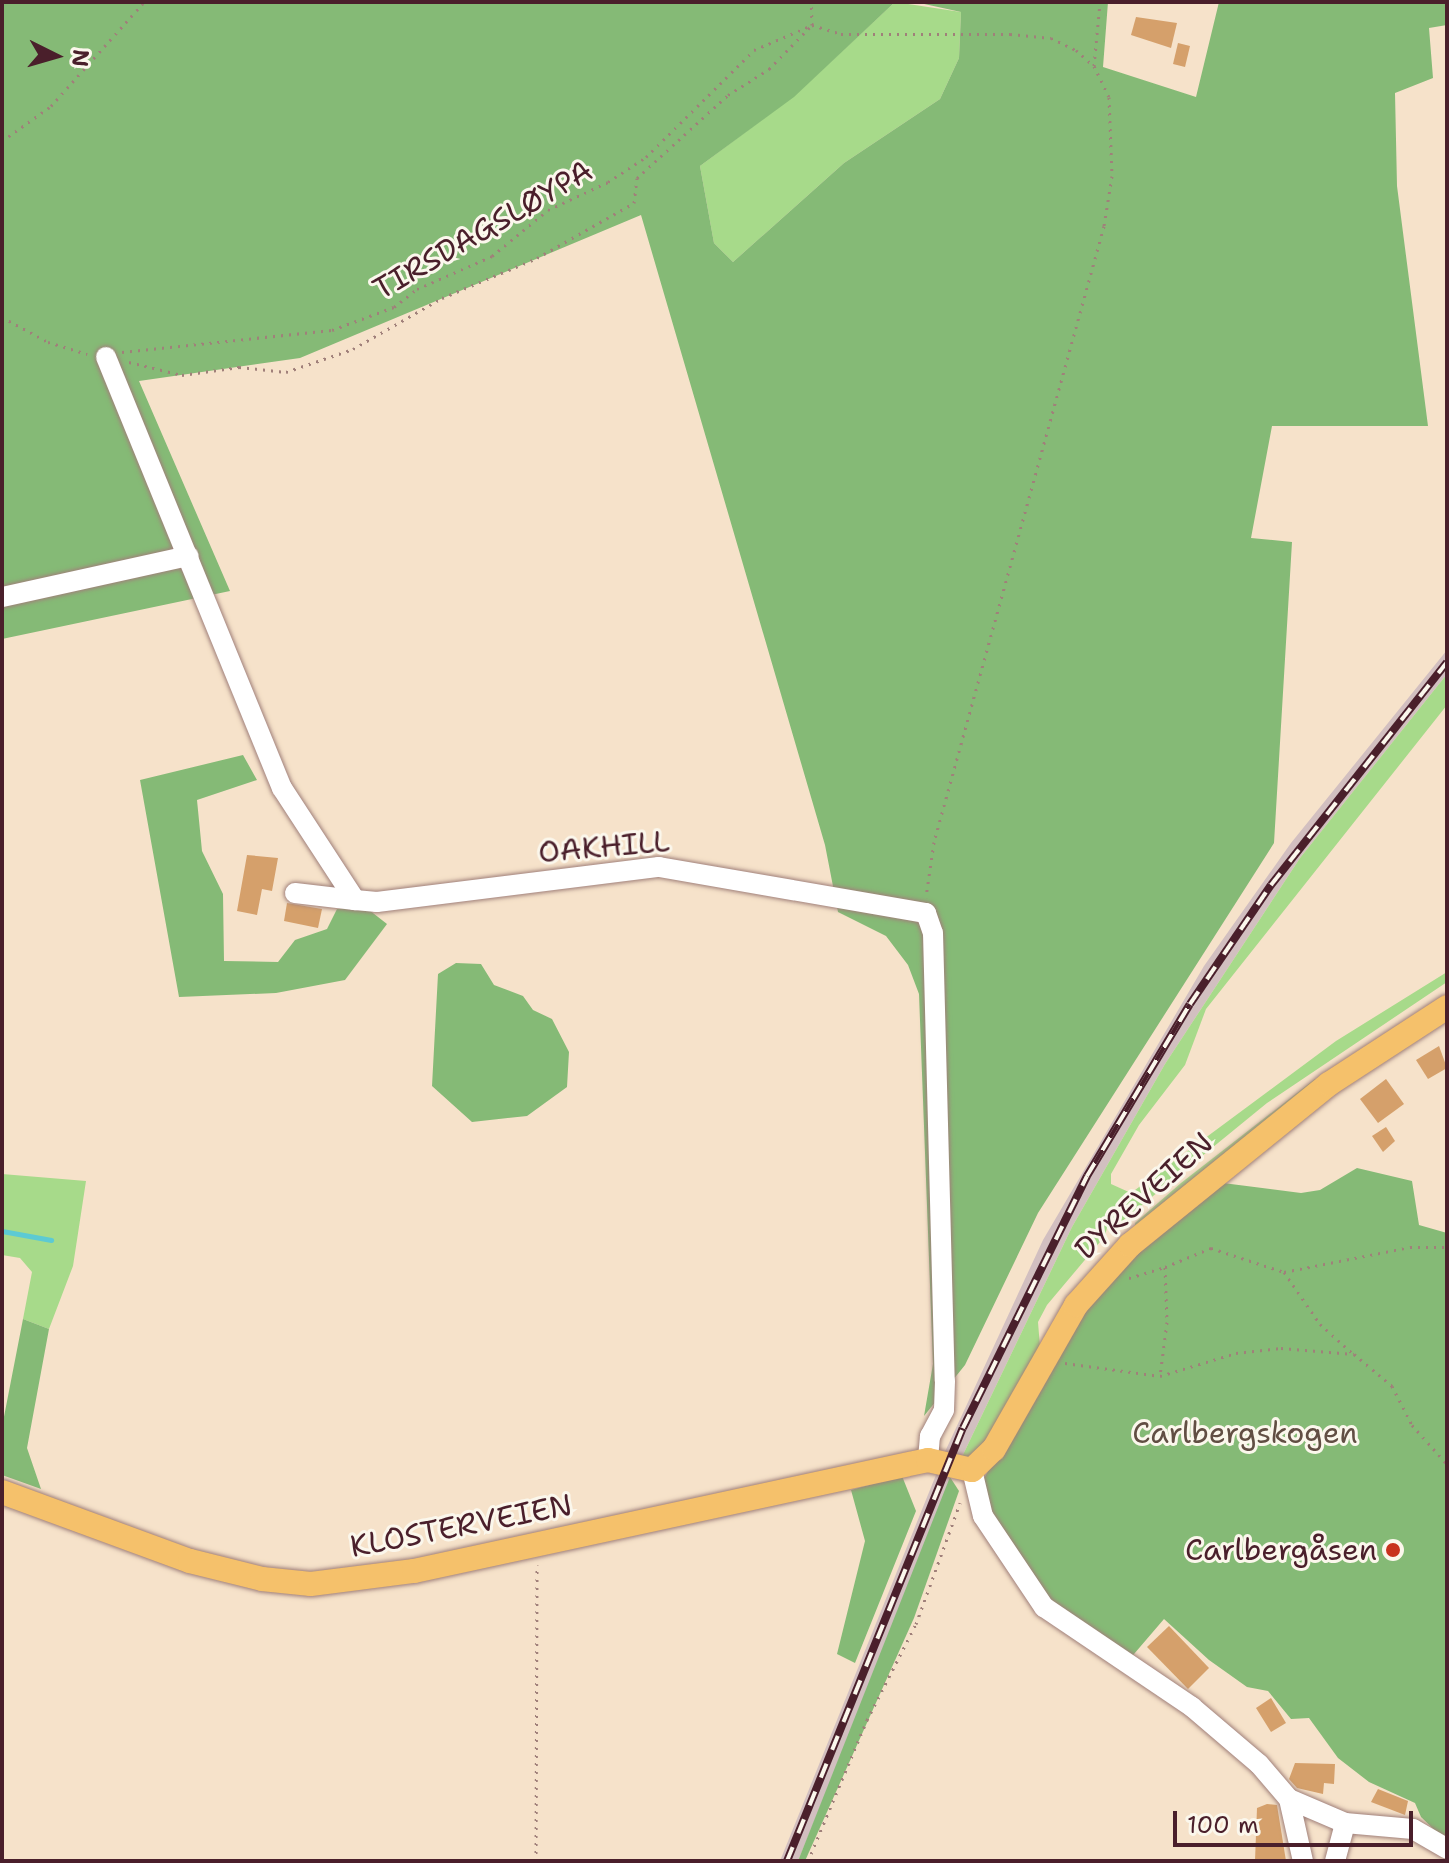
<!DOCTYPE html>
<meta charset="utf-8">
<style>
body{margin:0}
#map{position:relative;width:1449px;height:1863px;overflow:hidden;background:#f6e2ca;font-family:"Shantell Sans",sans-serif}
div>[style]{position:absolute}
.industrial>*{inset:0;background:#d2bfc0}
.green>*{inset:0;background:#a7da8a}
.forest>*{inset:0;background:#85ba76}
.stream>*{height:5px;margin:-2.5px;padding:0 2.5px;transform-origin:2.5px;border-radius:2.5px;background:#5dcad3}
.building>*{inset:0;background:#d5a06b}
.path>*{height:3px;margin-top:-1.5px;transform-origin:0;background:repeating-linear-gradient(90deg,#a0807a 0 2px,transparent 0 8px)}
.roads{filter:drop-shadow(0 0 2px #a0807a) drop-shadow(0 0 2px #a0807a)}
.minor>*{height:20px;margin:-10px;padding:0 10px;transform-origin:10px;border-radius:10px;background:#fff}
.major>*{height:24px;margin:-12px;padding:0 12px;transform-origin:12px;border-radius:12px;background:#f5c16b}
.rail>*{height:8px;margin-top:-4px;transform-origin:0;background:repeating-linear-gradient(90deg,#fbf7ec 0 15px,#4a1f2b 0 30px);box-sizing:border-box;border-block:2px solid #4a1f2b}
.dots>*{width:22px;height:22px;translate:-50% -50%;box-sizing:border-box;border:4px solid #fbf7ec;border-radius:50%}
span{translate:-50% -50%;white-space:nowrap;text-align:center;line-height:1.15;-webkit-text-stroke:6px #fbf7ec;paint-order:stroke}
.street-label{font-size:30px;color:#4a1f2b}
.park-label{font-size:30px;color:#614e43}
.poi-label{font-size:30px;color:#4a1f2b}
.right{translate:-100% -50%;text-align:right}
.frame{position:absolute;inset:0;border:4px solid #4a1f2b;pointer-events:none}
.north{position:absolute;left:16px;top:16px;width:80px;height:80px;-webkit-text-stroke:6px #fbf7ec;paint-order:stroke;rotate:95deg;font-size:22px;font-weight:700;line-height:32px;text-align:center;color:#4a1f2b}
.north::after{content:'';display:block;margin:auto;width:28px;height:36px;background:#4a1f2b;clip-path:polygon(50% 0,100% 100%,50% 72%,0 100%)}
.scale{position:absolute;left:1173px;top:1811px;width:240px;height:36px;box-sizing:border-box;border:4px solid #4a1f2b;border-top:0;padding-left:10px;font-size:24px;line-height:28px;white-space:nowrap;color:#4a1f2b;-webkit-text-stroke:6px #fbf7ec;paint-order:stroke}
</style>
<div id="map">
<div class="industrial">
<div style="clip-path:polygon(1447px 650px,1447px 674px,1300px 858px,1165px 1064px,1072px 1227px,960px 1461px,943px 1456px,1043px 1240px,1204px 966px,1291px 843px)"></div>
<div style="clip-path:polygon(938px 1470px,950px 1477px,948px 1490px,887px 1644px,798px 1861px,780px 1861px)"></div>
</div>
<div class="green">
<div style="clip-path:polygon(895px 2px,961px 12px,959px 58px,940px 99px,844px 163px,733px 262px,714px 243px,700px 166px,794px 96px)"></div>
<div style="clip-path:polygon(1447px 674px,1447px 705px,1206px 1009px,1185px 1065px,1139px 1125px,1111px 1174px,1111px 1184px,1131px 1193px,1336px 1041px,1447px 972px,1447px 982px,1267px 1103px,1120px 1223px,1109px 1219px,1105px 1236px,1047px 1305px,1038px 1322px,1040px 1347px,993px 1438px,976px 1456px,960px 1461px,1072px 1227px,1165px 1064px,1300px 858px)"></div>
<div style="clip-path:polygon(1315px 1079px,1318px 1079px,1135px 1229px,1135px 1223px,1181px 1183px)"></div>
<div style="clip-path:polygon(2px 1174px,86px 1181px,73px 1266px,49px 1329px,23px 1319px,32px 1272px,20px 1258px,2px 1255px)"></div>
</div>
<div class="forest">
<div style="clip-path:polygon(2px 2px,895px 2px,794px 97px,700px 166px,714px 243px,733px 262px,844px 163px,940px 99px,959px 58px,961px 12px,915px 2px,1108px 2px,1103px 67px,1196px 97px,1219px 2px,1447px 2px,1447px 25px,1429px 28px,1433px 78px,1395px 93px,1397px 186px,1428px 426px,1272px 426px,1251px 538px,1292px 542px,1274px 843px,1038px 1213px,965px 1365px,924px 1416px,933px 1364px,919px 994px,908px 965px,886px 936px,838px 912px,825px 845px,641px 215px,300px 358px,139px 381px,230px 591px,2px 639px)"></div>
<div style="clip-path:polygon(243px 755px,257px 780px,197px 800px,202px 851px,223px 894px,224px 961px,278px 962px,295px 940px,327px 929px,337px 909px,364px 906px,387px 924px,345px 980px,276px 993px,179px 997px,140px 780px)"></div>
<div style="clip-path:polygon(456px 963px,481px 964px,494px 985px,523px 996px,533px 1010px,552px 1019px,569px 1052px,567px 1087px,527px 1116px,472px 1122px,432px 1086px,438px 974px)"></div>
<div style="clip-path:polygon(1357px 1168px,1412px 1181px,1419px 1225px,1447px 1233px,1447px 1842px,1421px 1817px,1415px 1803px,1369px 1782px,1338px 1758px,1309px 1718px,1291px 1719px,1268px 1691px,1247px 1687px,1209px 1660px,1164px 1619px,1128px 1661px,1052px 1609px,990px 1517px,983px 1480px,1086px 1302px,1140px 1245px,1223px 1183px,1301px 1193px,1320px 1190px)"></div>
<div style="clip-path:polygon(23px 1319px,49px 1329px,27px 1448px,41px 1489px,2px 1475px,2px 1427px)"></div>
<div style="clip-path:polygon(902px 1476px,916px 1511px,855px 1663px,837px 1654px,865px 1541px,851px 1490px)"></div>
<div style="clip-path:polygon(950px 1477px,959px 1491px,914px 1618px,805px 1861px,798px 1861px)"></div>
</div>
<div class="stream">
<div style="left:2px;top:1231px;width:50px;rotate:10.4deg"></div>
</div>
<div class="building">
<div style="clip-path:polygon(1136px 17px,1177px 23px,1171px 48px,1131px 35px)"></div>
<div style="clip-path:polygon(1178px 43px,1190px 46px,1185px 67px,1173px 64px)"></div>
<div style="clip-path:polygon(247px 855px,278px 858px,272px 891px,262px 889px,257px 915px,237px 911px)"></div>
<div style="clip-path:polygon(287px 903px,322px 909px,318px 928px,284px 921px)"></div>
<div style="clip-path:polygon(1439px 1046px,1447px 1068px,1428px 1079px,1416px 1060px)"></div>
<div style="clip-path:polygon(1386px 1079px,1404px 1104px,1378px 1123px,1360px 1099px)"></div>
<div style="clip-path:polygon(1386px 1127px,1395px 1141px,1383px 1152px,1372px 1136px)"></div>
<div style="clip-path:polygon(1169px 1626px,1209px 1668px,1188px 1689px,1147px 1647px)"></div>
<div style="clip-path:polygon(1271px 1698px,1286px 1723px,1271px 1732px,1256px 1708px)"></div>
<div style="clip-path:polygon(1295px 1763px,1335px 1764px,1334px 1784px,1324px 1783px,1323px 1794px,1297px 1788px,1289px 1779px)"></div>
<div style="clip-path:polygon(1378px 1789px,1408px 1801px,1405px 1815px,1371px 1802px)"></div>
<div style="clip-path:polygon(1267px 1804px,1277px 1805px,1286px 1861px,1255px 1861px,1257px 1808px)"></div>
</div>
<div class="path">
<div style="left:1094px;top:66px;width:64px;rotate:-84.6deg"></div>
<div style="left:2px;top:141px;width:60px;rotate:-35.5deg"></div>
<div style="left:51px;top:106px;width:140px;rotate:-48.2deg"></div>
<div style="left:2px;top:317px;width:52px;rotate:28.5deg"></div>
<div style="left:48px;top:342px;width:41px;rotate:17.1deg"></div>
<div style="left:122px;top:352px;width:211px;rotate:-6deg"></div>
<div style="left:332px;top:330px;width:66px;rotate:-20.4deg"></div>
<div style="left:394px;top:307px;width:29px;rotate:-38deg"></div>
<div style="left:417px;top:289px;width:82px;rotate:-23.7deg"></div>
<div style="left:492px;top:256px;width:72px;rotate:-39.4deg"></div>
<div style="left:548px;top:210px;width:66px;rotate:-25deg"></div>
<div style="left:608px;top:182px;width:45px;rotate:-33.3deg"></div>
<div style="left:646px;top:157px;width:152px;rotate:-44.7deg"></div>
<div style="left:754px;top:50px;width:63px;rotate:-23.3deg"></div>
<div style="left:812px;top:25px;width:23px;rotate:-92deg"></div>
<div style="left:129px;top:362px;width:55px;rotate:13.8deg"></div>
<div style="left:182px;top:375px;width:58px;rotate:-8deg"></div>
<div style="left:239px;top:367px;width:47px;rotate:6.1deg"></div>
<div style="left:286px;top:372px;width:71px;rotate:-18.9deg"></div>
<div style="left:353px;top:349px;width:103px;rotate:-29.8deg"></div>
<div style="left:442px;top:298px;width:103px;rotate:-22.8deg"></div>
<div style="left:537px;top:258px;width:112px;rotate:-29.6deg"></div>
<div style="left:634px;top:203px;width:25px;rotate:-83deg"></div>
<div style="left:637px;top:178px;width:123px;rotate:-42.4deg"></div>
<div style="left:728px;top:95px;width:49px;rotate:-32.4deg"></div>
<div style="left:769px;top:69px;width:62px;rotate:-45.7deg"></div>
<div style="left:812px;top:25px;width:30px;rotate:17deg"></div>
<div style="left:841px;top:34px;width:169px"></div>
<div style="left:1010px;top:34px;width:41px;rotate:5.6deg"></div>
<div style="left:1051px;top:38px;width:28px;rotate:26deg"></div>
<div style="left:1076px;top:50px;width:24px;rotate:42deg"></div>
<div style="left:1094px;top:66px;width:34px;rotate:64deg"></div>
<div style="left:1109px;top:97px;width:79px;rotate:87.8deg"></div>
<div style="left:1112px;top:176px;width:51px;rotate:99.1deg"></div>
<div style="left:1104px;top:226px;width:639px;rotate:105.43deg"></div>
<div style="left:934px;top:842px;width:56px;rotate:98.3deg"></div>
<div style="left:1165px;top:1267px;width:50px;rotate:-22.4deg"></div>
<div style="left:1211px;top:1248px;width:77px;rotate:18.2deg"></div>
<div style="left:1284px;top:1272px;width:63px;rotate:55.3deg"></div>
<div style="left:1320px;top:1324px;width:42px;rotate:42.1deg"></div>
<div style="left:1284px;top:1272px;width:128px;rotate:-11.2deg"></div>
<div style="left:1410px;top:1247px;width:37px"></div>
<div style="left:1129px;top:1278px;width:38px;rotate:-17deg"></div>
<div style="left:1165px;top:1267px;width:55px;rotate:87.9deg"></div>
<div style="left:1167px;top:1322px;width:54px;rotate:97.4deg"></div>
<div style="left:1065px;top:1363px;width:96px;rotate:7.8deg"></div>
<div style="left:1160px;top:1376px;width:79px;rotate:-16.8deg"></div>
<div style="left:1236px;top:1353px;width:45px;rotate:-6.3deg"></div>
<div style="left:1281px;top:1348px;width:73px;rotate:4.7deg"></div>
<div style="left:1354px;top:1354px;width:50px;rotate:40.1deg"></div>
<div style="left:1392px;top:1386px;width:44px;rotate:62.9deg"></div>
<div style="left:1412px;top:1425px;width:52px;rotate:48.1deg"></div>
<div style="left:536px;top:1861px;width:296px;rotate:-89.8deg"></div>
<div style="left:808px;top:1861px;width:153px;rotate:-67.3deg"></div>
<div style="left:867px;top:1720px;width:108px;rotate:-63deg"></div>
<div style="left:916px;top:1624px;width:129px;rotate:-70deg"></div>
</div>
<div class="roads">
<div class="minor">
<div style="left:106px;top:357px;width:466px;rotate:67.8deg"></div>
<div style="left:282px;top:788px;width:134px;rotate:56.9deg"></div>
<div style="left:355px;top:900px;width:22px;rotate:5deg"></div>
<div style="left:377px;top:902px;width:284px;rotate:-7.1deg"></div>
<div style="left:659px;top:867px;width:271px;rotate:9.8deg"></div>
<div style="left:926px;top:913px;width:21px;rotate:71deg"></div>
<div style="left:933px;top:933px;width:448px;rotate:88.5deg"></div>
<div style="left:945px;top:1381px;width:29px;rotate:92deg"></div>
<div style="left:944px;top:1410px;width:30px;rotate:118deg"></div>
<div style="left:930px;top:1436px;width:24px;rotate:95deg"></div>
<div style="left:2px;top:597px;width:191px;rotate:-12.4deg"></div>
<div style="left:295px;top:893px;width:60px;rotate:6.7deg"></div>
<div style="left:972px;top:1470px;width:47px;rotate:76.6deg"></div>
<div style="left:983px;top:1516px;width:110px;rotate:56.2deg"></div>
<div style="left:1044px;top:1607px;width:179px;rotate:34deg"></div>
<div style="left:1192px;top:1707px;width:88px;rotate:40.4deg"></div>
<div style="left:1259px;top:1764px;width:46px;rotate:49.4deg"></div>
<div style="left:1289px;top:1799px;width:64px;rotate:77.3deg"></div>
<div style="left:1289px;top:1799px;width:61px;rotate:23.2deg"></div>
<div style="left:1345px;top:1823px;width:68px;rotate:5deg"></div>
<div style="left:1413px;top:1829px;width:39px;rotate:30deg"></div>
<div style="left:1335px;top:1861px;width:39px;rotate:-75deg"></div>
</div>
<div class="major">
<div style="left:2px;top:1492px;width:200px;rotate:20.2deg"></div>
<div style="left:190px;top:1561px;width:74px;rotate:14deg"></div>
<div style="left:262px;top:1579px;width:49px;rotate:5.8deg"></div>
<div style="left:311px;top:1584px;width:104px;rotate:-7.2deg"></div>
<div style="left:414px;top:1571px;width:526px;rotate:-12.19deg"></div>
<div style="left:928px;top:1460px;width:45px;rotate:12.8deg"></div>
<div style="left:972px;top:1470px;width:30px;rotate:-44deg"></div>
<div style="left:994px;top:1449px;width:166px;rotate:-60.3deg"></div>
<div style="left:1076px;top:1305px;width:81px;rotate:-48deg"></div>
<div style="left:1130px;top:1245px;width:256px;rotate:-39deg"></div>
<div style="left:1329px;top:1084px;width:141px;rotate:-33.1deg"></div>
</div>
</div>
<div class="rail">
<div style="left:787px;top:1861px;width:467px;rotate:-67.9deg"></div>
<div style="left:963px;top:1428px;width:281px;rotate:-63.8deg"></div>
<div style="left:1087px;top:1176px;width:200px;rotate:-59.1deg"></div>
<div style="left:1190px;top:1004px;width:144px;rotate:-55.8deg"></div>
<div style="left:1271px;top:885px;width:284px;rotate:-51.7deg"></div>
</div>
<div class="dots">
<div style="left:1393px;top:1550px;background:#c8321e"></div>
</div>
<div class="street-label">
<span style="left:483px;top:230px;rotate:-30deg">TIRSDAGSLØYPA</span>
<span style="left:604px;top:847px;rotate:-5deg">OAKHILL</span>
<span style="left:1144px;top:1196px;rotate:-42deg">DYREVEIEN</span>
<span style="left:461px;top:1526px;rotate:-11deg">KLOSTERVEIEN</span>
</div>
<div class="park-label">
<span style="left:1245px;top:1433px">Carlbergskogen</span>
</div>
<div class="poi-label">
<span class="right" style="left:1377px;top:1550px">Carlbergåsen</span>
</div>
<div class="frame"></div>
<div class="north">N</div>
<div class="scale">100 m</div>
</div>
